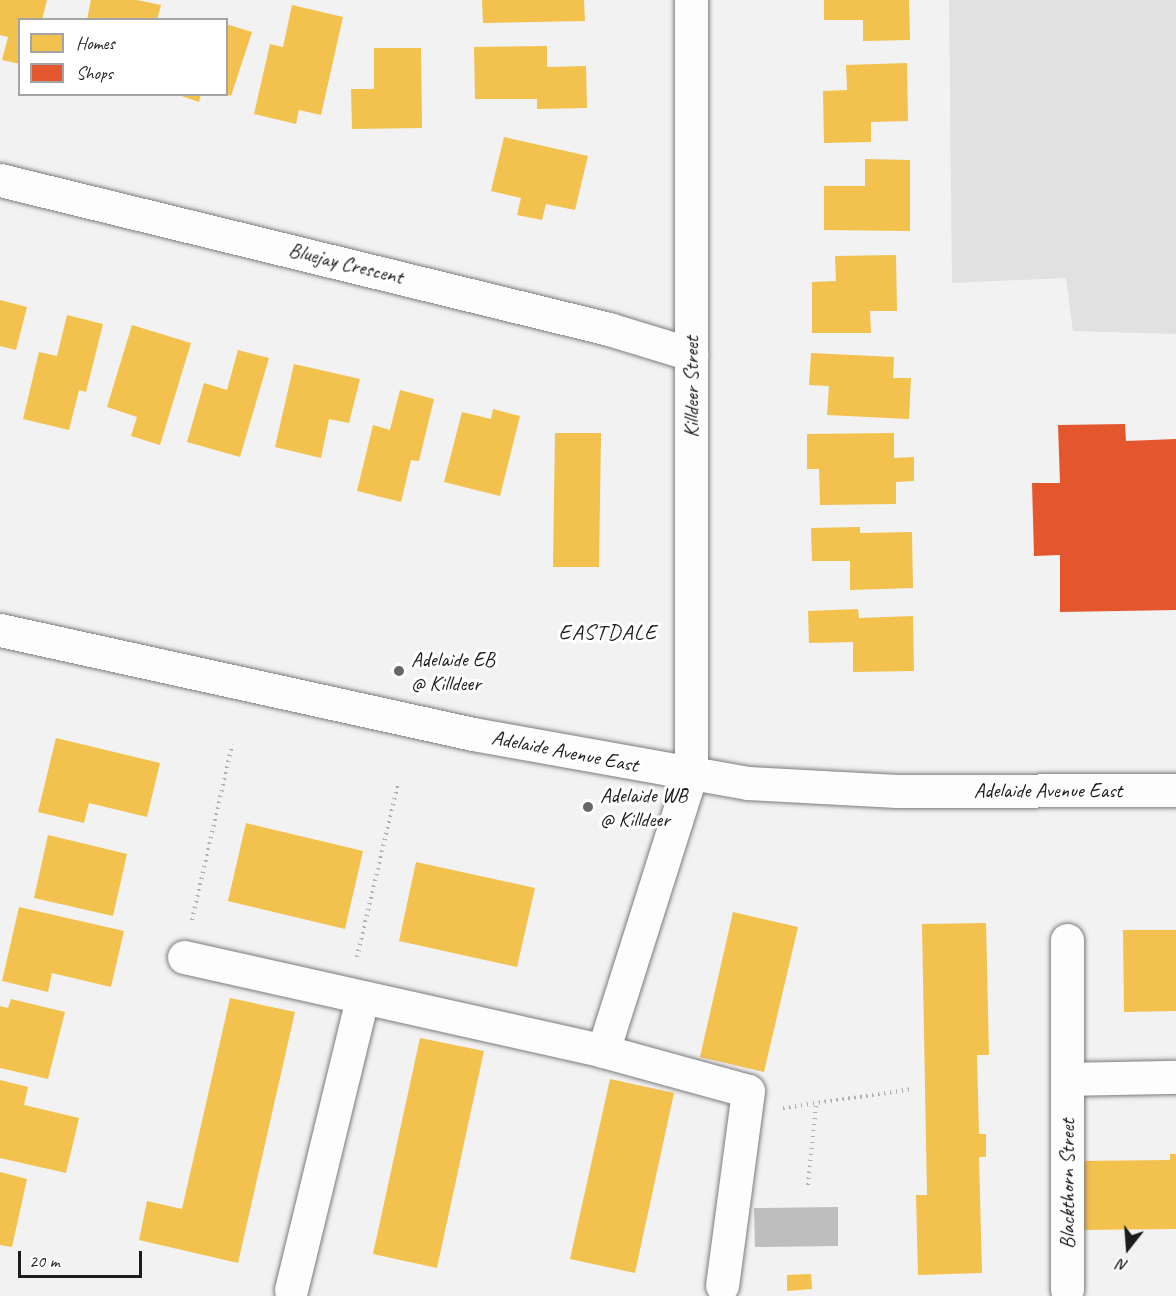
<!DOCTYPE html>
<style>
body{margin:0}
#map{position:relative;width:1176px;height:1296px;overflow:hidden;background:#f2f2f2;font-family:Caveat,sans-serif}
div>[style]{position:absolute}
.built>*{inset:0;background:#e1e1e1}
.water>*{inset:0;background:#bebebe}
.homes>*{inset:0;background:#f2c14e}
.shops>*{inset:0;background:#e4572e}
.path>*{height:4px;margin-top:-2px;transform-origin:0;background:repeating-linear-gradient(90deg,#b0b0b0 0 1.5px,transparent 0 6px)}
.roads{filter:drop-shadow(0 0 2px #7c7c7c) drop-shadow(0 0 2px #7c7c7c)}
.minor>*{height:33px;margin:-16.5px;padding:0 16.5px;transform-origin:16.5px;border-radius:16.5px;background:#fdfdfd}
.major>*{height:33px;margin:-16.5px;padding:0 16.5px;transform-origin:16.5px;border-radius:16.5px;background:#fdfdfd}
.dots>*{width:16px;height:16px;translate:-50% -50%;box-sizing:border-box;border:3px solid #fff;border-radius:50%}
span{translate:-50% -50%;white-space:nowrap;text-align:center;line-height:1.15;-webkit-text-stroke:6px #fff;paint-order:stroke}
.street-label{font-size:21px;color:#1c1c1c}
.poi-label{font-size:21px;color:#1c1c1c}
.left{translate:0 -50%;text-align:left}
.neighbourhood-label{font-size:22px;color:#1c1c1c;letter-spacing:1.5px}
.legend{position:absolute;left:18px;top:18px;width:210px;height:78px;box-sizing:border-box;background:#fff;border:2px solid #a4a4a4;margin:0;padding:8px 10px;list-style:none;font-size:18px;color:#1c1c1c}
.legend li{display:flex;align-items:center;gap:12px;height:30px}
.legend b{width:30px;border:2px solid #a4a4a4}
.north{position:absolute;left:1098px;top:1218px;width:60px;height:60px;-webkit-text-stroke:4px #fff;paint-order:stroke;rotate:197deg;font-size:16px;font-weight:700;line-height:24px;text-align:center;color:#1c1c1c}
.north::after{content:'';display:block;margin:auto;width:21px;height:27px;background:#1c1c1c;clip-path:polygon(50% 0,100% 100%,50% 72%,0 100%)}
.scale{position:absolute;left:18px;top:1251px;width:124px;height:27px;box-sizing:border-box;border:3px solid #1c1c1c;border-top:0;padding-left:8px;font-size:18px;line-height:21px;white-space:nowrap;color:#1c1c1c;-webkit-text-stroke:4px #fff;paint-order:stroke}
</style>
<div id="map">
<div class="built">
<div style="clip-path:polygon(949px 0,1176px 0,1176px 334px,1073px 331px,1066px 278px,952px 283px)"></div>
</div>
<div class="water">
<div style="clip-path:polygon(838px 1207px,838px 1246px,755px 1247px,754px 1208px)"></div>
</div>
<div class="homes">
<div style="clip-path:polygon(0 0,47px 0,42px 20px,20px 20px,20px 64px,2px 60px,8px 37px,0 35px)"></div>
<div style="clip-path:polygon(91px 0,137px 0,161px 5px,157px 20px,87px 20px)"></div>
<div style="clip-path:polygon(482px 0,584px 0,585px 21px,483px 23px)"></div>
<div style="clip-path:polygon(824px 0,909px 0,910px 40px,863px 41px,863px 20px,824px 20px)"></div>
<div style="clip-path:polygon(292px 5px,343px 17px,321px 115px,299px 110px,296px 124px,254px 114px,270px 44px,283px 47px)"></div>
<div style="clip-path:polygon(226px 24px,252px 32px,231px 96px,226px 94px)"></div>
<div style="clip-path:polygon(547px 46px,547px 67px,586px 66px,587px 108px,537px 109px,537px 99px,475px 99px,474px 47px)"></div>
<div style="clip-path:polygon(374px 48px,421px 48px,422px 128px,352px 129px,351px 89px,374px 89px)"></div>
<div style="clip-path:polygon(907px 63px,908px 121px,871px 122px,871px 142px,824px 143px,823px 91px,847px 90px,846px 65px)"></div>
<div style="clip-path:polygon(176px 94px,201px 94px,199px 102px)"></div>
<div style="clip-path:polygon(504px 137px,588px 156px,575px 210px,546px 204px,542px 220px,517px 215px,521px 198px,491px 191px)"></div>
<div style="clip-path:polygon(865px 159px,910px 160px,910px 231px,824px 230px,824px 186px,865px 186px)"></div>
<div style="clip-path:polygon(896px 255px,897px 311px,870px 311px,871px 333px,812px 333px,812px 282px,836px 281px,835px 256px)"></div>
<div style="clip-path:polygon(0 300px,27px 307px,16px 350px,0 346px)"></div>
<div style="clip-path:polygon(67px 315px,103px 324px,86px 392px,79px 390px,69px 430px,23px 419px,39px 352px,57px 356px)"></div>
<div style="clip-path:polygon(132px 325px,191px 343px,160px 445px,131px 436px,137px 417px,107px 407px)"></div>
<div style="clip-path:polygon(238px 350px,269px 358px,240px 457px,187px 442px,204px 383px,227px 390px)"></div>
<div style="clip-path:polygon(811px 353px,894px 357px,893px 378px,911px 378px,909px 419px,827px 415px,829px 386px,809px 385px)"></div>
<div style="clip-path:polygon(294px 364px,360px 379px,349px 423px,329px 419px,321px 458px,275px 447px)"></div>
<div style="clip-path:polygon(400px 390px,434px 399px,419px 461px,411px 460px,401px 502px,357px 491px,373px 425px,390px 430px)"></div>
<div style="clip-path:polygon(493px 409px,520px 416px,500px 496px,444px 482px,462px 412px,491px 419px)"></div>
<div style="clip-path:polygon(555px 433px,601px 433px,599px 567px,553px 567px)"></div>
<div style="clip-path:polygon(894px 433px,894px 458px,914px 457px,914px 481px,896px 482px,896px 504px,820px 505px,819px 469px,807px 469px,807px 434px)"></div>
<div style="clip-path:polygon(860px 527px,860px 533px,912px 532px,913px 588px,850px 590px,850px 561px,812px 561px,811px 528px)"></div>
<div style="clip-path:polygon(858px 609px,859px 618px,913px 616px,914px 671px,853px 672px,853px 642px,809px 643px,808px 611px)"></div>
<div style="clip-path:polygon(56px 738px,160px 763px,147px 817px,89px 803px,84px 823px,38px 812px)"></div>
<div style="clip-path:polygon(246px 823px,363px 851px,345px 929px,228px 901px)"></div>
<div style="clip-path:polygon(48px 835px,127px 854px,113px 916px,34px 898px)"></div>
<div style="clip-path:polygon(416px 862px,535px 888px,517px 967px,399px 941px)"></div>
<div style="clip-path:polygon(19px 907px,124px 931px,111px 987px,52px 973px,48px 992px,2px 981px)"></div>
<div style="clip-path:polygon(733px 912px,798px 927px,764px 1072px,700px 1057px)"></div>
<div style="clip-path:polygon(986px 923px,989px 1055px,977px 1055px,979px 1134px,986px 1134px,986px 1157px,979px 1157px,982px 1273px,918px 1275px,916px 1195px,927px 1195px,922px 924px)"></div>
<div style="clip-path:polygon(1123px 930px,1176px 930px,1176px 1011px,1124px 1012px)"></div>
<div style="clip-path:polygon(230px 998px,295px 1012px,238px 1263px,139px 1240px,147px 1201px,182px 1209px)"></div>
<div style="clip-path:polygon(11px 999px,65px 1012px,48px 1079px,0 1068px,0 1006px,8px 1008px)"></div>
<div style="clip-path:polygon(420px 1038px,484px 1051px,437px 1268px,373px 1254px)"></div>
<div style="clip-path:polygon(610px 1079px,674px 1093px,635px 1273px,570px 1259px)"></div>
<div style="clip-path:polygon(0 1080px,28px 1087px,24px 1105px,79px 1118px,66px 1173px,0 1158px)"></div>
<div style="clip-path:polygon(1170px 1154px,1176px 1154px,1176px 1229px,1077px 1230px,1077px 1161px,1170px 1160px)"></div>
<div style="clip-path:polygon(0 1172px,27px 1179px,12px 1247px,0 1245px)"></div>
<div style="clip-path:polygon(811px 1274px,812px 1289px,787px 1291px,787px 1275px)"></div>
</div>
<div class="shops">
<div style="clip-path:polygon(1125px 424px,1126px 441px,1176px 439px,1176px 610px,1060px 612px,1060px 555px,1034px 556px,1032px 483px,1060px 483px,1058px 425px)"></div>
</div>
<div class="path">
<div style="left:192px;top:920px;width:180px;rotate:-77.1deg"></div>
<div style="left:357px;top:957px;width:179px;rotate:-76.7deg"></div>
<div style="left:783px;top:1108px;width:131px;rotate:-8.3deg"></div>
<div style="left:808px;top:1185px;width:80px;rotate:-84.3deg"></div>
</div>
<div class="roads">
<div class="minor">
<div style="left:0;top:180px;width:627px;rotate:13.75deg"></div>
<div style="left:609px;top:329px;width:86px;rotate:17deg"></div>
<div style="left:184px;top:957px;width:429px;rotate:12.6deg"></div>
<div style="left:603px;top:1051px;width:291px;rotate:-72.4deg"></div>
<div style="left:691px;top:774px;width:774px;rotate:-90deg"></div>
<div style="left:603px;top:1051px;width:150px;rotate:15.4deg"></div>
<div style="left:748px;top:1091px;width:196px;rotate:97.6deg"></div>
<div style="left:1067px;top:1079px;width:109px;rotate:-1.1deg"></div>
<div style="left:1067px;top:1289px;width:349px;rotate:-90deg"></div>
<div style="left:291px;top:1290px;width:300px;rotate:-76.3deg"></div>
</div>
<div class="major">
<div style="left:0;top:630px;width:484px;rotate:12.4deg"></div>
<div style="left:473px;top:734px;width:279px;rotate:10.1deg"></div>
<div style="left:748px;top:783px;width:149px;rotate:3.1deg"></div>
<div style="left:897px;top:791px;width:279px;rotate:-0.2deg"></div>
</div>
</div>
<div class="dots">
<div style="left:399px;top:671px;background:#676767"></div>
<div style="left:588px;top:807px;background:#676767"></div>
</div>
<div class="street-label">
<span style="left:346px;top:263px;rotate:14deg">Bluejay Crescent</span>
<span style="left:691px;top:387px;rotate:-90deg">Killdeer Street</span>
<span style="left:565px;top:751px;rotate:11deg">Adelaide Avenue East</span>
<span style="left:1048px;top:790px">Adelaide Avenue East</span>
<span style="left:1067px;top:1184px;rotate:-90deg">Blackthorn Street</span>
</div>
<div class="poi-label">
<span class="left" style="left:411px;top:671px">Adelaide EB<br>@ Killdeer</span>
<span class="left" style="left:600px;top:807px">Adelaide WB<br>@ Killdeer</span>
</div>
<div class="neighbourhood-label">
<span style="left:608px;top:633px">EASTDALE</span>
</div>
<ul class="legend">
<li><b style="height:16px;background:#f2c14e"></b>Homes</li>
<li><b style="height:16px;background:#e4572e"></b>Shops</li>
</ul>
<div class="north">N</div>
<div class="scale">20 m</div>
</div>
